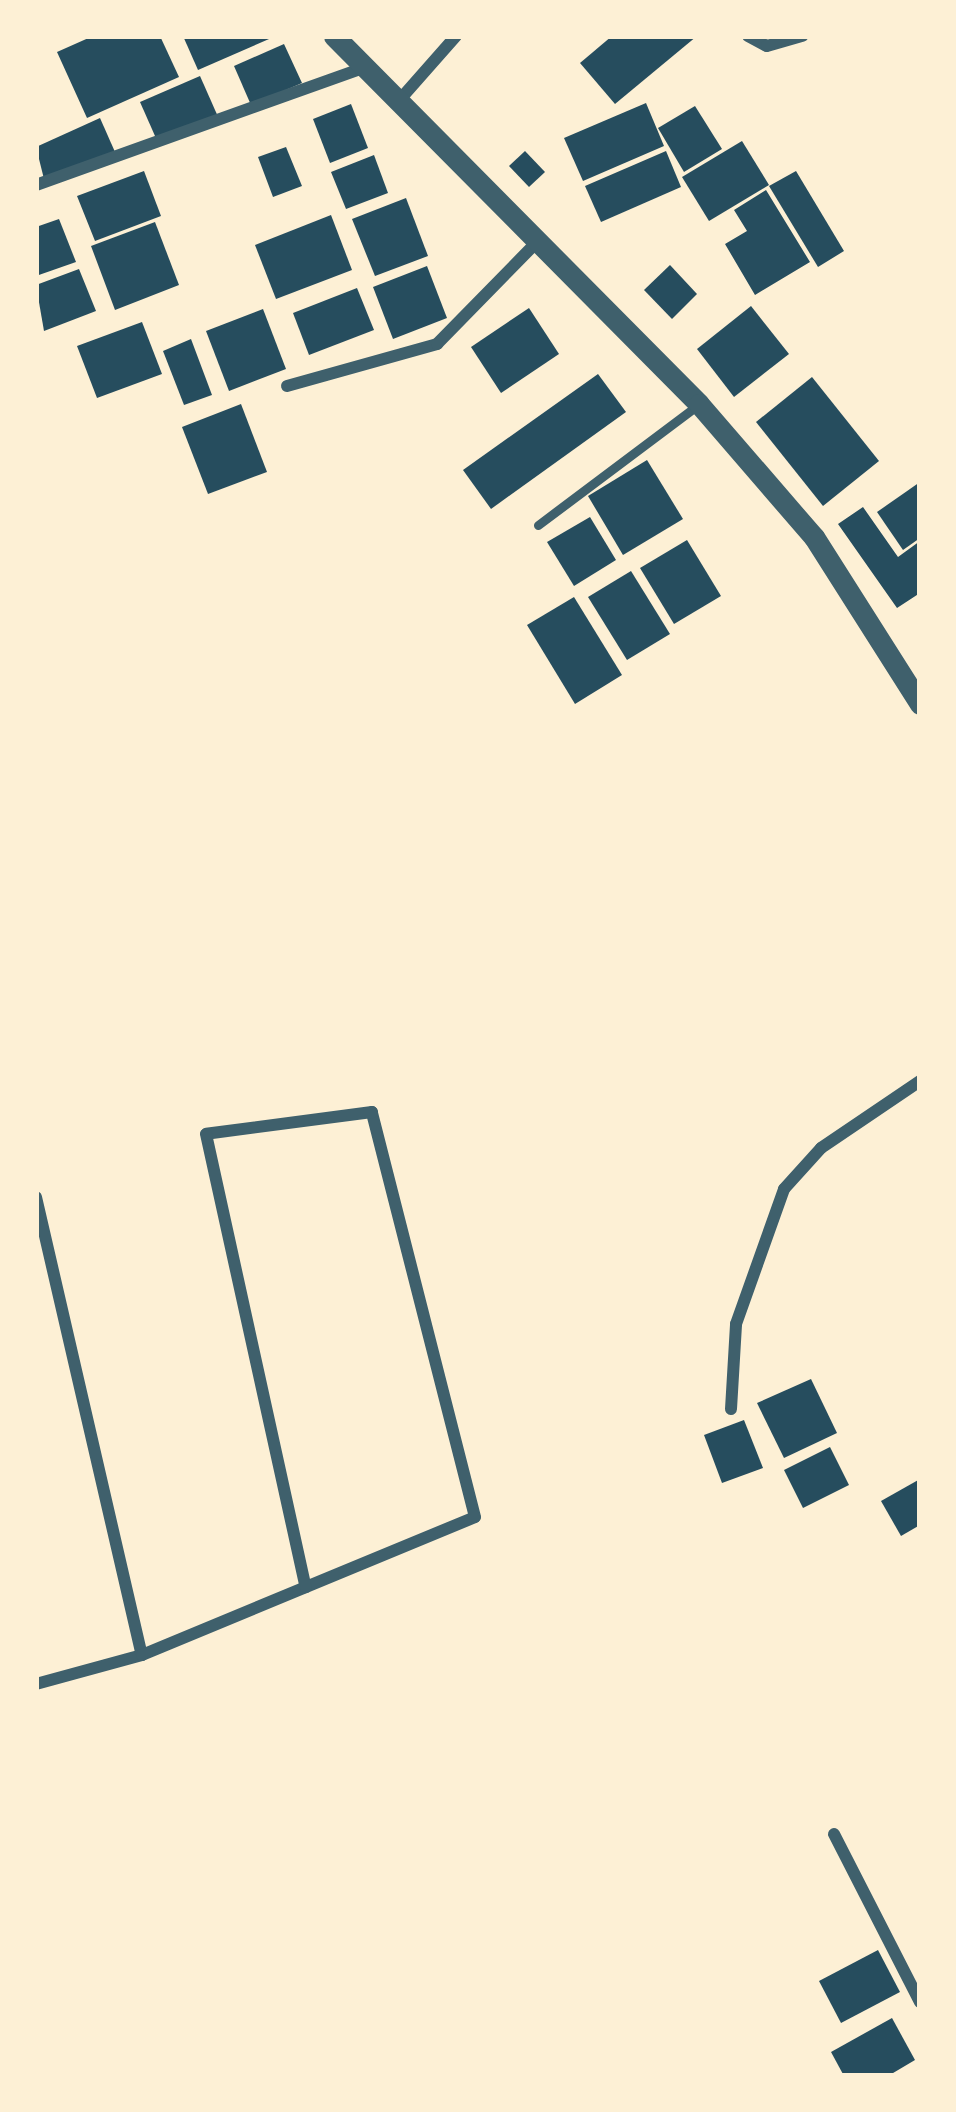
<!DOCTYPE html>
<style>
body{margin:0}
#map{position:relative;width:956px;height:2112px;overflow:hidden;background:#fdf0d5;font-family:"Public Sans",sans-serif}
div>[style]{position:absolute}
.building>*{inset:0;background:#264d5e}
.service>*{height:9px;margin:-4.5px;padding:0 4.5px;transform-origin:4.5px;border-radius:4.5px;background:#3f606c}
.minor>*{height:12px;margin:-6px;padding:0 6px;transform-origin:6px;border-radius:6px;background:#3f606c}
.tertiary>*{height:21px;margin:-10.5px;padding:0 10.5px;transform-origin:10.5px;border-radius:10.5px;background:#3f606c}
span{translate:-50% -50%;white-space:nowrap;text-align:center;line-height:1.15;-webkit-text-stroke:12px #fdf0d5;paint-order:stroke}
.frame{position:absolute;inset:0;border:39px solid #fdf0d5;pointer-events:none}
</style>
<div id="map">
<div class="building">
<div style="clip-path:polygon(93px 36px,160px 36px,179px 77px,87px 118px,57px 52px)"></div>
<div style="clip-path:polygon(183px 36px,276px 36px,198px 70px)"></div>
<div style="clip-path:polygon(612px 36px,697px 36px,615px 104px,580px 63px)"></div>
<div style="clip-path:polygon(284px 44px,302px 83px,251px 105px,234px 66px)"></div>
<div style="clip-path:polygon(200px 76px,219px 119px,159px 145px,140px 102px)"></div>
<div style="clip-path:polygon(646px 103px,664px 146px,583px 181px,564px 138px)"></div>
<div style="clip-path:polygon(351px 104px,368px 148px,330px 163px,313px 119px)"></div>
<div style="clip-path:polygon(695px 106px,722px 149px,684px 172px,658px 128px)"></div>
<div style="clip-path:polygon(100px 118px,115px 152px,45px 183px,36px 147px)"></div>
<div style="clip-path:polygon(742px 141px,769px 185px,709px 221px,682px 177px)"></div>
<div style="clip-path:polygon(286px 147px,302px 186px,273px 197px,258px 157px)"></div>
<div style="clip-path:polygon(525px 151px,545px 172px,529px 187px,509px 166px)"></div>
<div style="clip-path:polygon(666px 151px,681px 187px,601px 222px,585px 186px)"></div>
<div style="clip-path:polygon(374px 155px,388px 193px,346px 209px,331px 172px)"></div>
<div style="clip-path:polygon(144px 171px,161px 216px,95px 241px,77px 196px)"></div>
<div style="clip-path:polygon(796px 171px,844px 251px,818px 267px,769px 186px)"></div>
<div style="clip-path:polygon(766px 190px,810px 262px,755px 295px,725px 244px,747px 231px,734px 210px)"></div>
<div style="clip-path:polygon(406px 198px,428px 256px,375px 276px,352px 219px)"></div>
<div style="clip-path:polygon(331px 215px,352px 270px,276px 299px,255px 245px)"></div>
<div style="clip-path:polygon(59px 219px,76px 262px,36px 276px,36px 227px)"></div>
<div style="clip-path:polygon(155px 222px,179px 285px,115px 310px,91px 246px)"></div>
<div style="clip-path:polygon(670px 265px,697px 294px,672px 319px,644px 290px)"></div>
<div style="clip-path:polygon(427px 266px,447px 318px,393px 339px,373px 287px)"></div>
<div style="clip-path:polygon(79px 269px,96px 311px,44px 331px,36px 285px)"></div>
<div style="clip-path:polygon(357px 288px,374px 330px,309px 355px,293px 313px)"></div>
<div style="clip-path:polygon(751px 306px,789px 354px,734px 397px,697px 349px)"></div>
<div style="clip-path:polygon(529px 308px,559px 354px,501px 393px,471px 347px)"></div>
<div style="clip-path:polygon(263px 309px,286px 369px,229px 391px,206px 331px)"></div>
<div style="clip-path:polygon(142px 322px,162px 374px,97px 398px,77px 346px)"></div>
<div style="clip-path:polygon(191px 339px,212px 395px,184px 405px,163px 351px)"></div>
<div style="clip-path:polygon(598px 374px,626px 412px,491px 509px,463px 470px)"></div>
<div style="clip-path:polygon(812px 377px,879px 461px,823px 506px,756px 422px)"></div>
<div style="clip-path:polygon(241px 404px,267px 472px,208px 494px,182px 427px)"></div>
<div style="clip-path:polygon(647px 460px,683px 519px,623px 555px,588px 496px)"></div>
<div style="clip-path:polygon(920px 482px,920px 538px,903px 550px,877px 512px)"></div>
<div style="clip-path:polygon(863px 507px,898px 557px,920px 541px,920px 593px,897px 608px,838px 524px)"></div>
<div style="clip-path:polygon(590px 517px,616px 560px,574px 586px,547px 542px)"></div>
<div style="clip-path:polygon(687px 540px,721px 596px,674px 624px,640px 568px)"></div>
<div style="clip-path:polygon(631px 571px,670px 634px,627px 660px,588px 597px)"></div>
<div style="clip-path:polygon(574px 597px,622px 675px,575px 704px,527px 625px)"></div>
<div style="clip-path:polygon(811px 1379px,837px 1433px,784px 1458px,757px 1403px)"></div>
<div style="clip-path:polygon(744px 1420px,763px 1468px,722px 1483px,704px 1435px)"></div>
<div style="clip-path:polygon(830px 1447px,849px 1485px,803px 1508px,784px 1470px)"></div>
<div style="clip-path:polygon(920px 1479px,920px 1525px,901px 1536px,881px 1501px)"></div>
<div style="clip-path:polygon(878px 1950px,900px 1992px,841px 2023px,819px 1981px)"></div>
<div style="clip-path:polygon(892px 2018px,915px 2060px,888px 2076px,844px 2076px,831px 2052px)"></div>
</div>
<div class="service">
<div style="left:538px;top:525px;width:201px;rotate:-36.9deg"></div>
</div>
<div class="minor">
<div style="left:748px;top:36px;width:21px;rotate:28deg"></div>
<div style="left:767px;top:46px;width:37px;rotate:-16deg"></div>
<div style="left:396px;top:104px;width:91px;rotate:-48.6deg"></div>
<div style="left:36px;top:185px;width:344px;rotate:-19.7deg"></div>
<div style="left:287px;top:386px;width:156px;rotate:-15.6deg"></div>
<div style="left:437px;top:344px;width:146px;rotate:-45.6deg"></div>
<div style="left:36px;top:1197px;width:470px;rotate:77deg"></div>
<div style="left:731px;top:1409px;width:85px;rotate:-86.6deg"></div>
<div style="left:736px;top:1324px;width:143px;rotate:-70.4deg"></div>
<div style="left:784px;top:1189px;width:55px;rotate:-47.9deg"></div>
<div style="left:821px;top:1148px;width:120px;rotate:-34.1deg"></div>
<div style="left:36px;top:1684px;width:110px;rotate:-15.3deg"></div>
<div style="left:142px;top:1655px;width:360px;rotate:-22.5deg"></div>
<div style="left:475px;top:1517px;width:418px;rotate:-104.3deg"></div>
<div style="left:372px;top:1112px;width:167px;rotate:172.5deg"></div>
<div style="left:206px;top:1134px;width:464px;rotate:77.6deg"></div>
<div style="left:834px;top:1834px;width:189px;rotate:62.9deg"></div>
</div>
<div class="tertiary">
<div style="left:334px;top:36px;width:518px;rotate:45.23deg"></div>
<div style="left:699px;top:404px;width:176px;rotate:49.2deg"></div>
<div style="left:814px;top:537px;width:198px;rotate:57.6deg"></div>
</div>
<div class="frame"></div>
</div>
